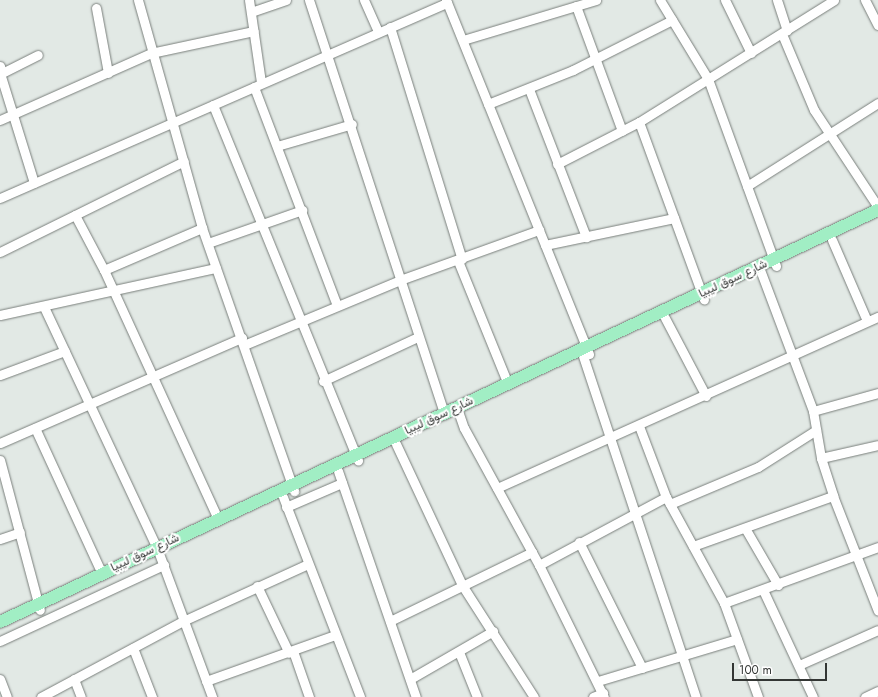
<!DOCTYPE html>
<meta charset="utf-8">
<style>
body{margin:0}
#map{position:relative;width:878px;height:697px;overflow:hidden;background:#e2e9e5;font-family:Jost,Vazirmatn,sans-serif}
div>[style]{position:absolute}
.roads{filter:drop-shadow(0 0 1px #797f7b) drop-shadow(0 0 1px #797f7b)}
.minor>*{height:9px;margin:-4.5px;padding:0 4.5px;transform-origin:4.5px;border-radius:4.5px;background:#fff}
.major>*{height:12px;margin:-6px;padding:0 6px;transform-origin:6px;border-radius:6px;background:#a1eec4}
span{translate:-50% -50%;white-space:nowrap;text-align:center;line-height:1.15;-webkit-text-stroke:4px #fff;paint-order:stroke}
.street-label{font-size:12px;color:#333634}
.scale{position:absolute;left:732px;top:663px;width:95px;height:18px;box-sizing:border-box;border:2px solid #333634;border-top:0;padding-left:5px;font-size:12px;line-height:14px;white-space:nowrap;color:#333634;-webkit-text-stroke:3px #fff;paint-order:stroke}
</style>
<div id="map">
<div class="roads">
<div class="minor">
<div style="left:138px;top:0;width:237px;rotate:74.3deg"></div>
<div style="left:202px;top:228px;width:279px;rotate:70.7deg"></div>
<div style="left:249px;top:0;width:83px;rotate:81.7deg"></div>
<div style="left:309px;top:0;width:435px;rotate:71.9deg"></div>
<div style="left:364px;top:0;width:35px;rotate:66deg"></div>
<div style="left:446px;top:0;width:382px;rotate:68deg"></div>
<div style="left:660px;top:0;width:92px;rotate:58.7deg"></div>
<div style="left:708px;top:79px;width:199px;rotate:70deg"></div>
<div style="left:725px;top:0;width:59px;rotate:63.9deg"></div>
<div style="left:777px;top:0;width:32px;rotate:72deg"></div>
<div style="left:865px;top:0;width:28px;rotate:63deg"></div>
<div style="left:576px;top:6px;width:133px;rotate:69.8deg"></div>
<div style="left:96px;top:8px;width:66px;rotate:79.5deg"></div>
<div style="left:251px;top:12px;width:37px;rotate:-19deg"></div>
<div style="left:390px;top:27px;width:243px;rotate:72.8deg"></div>
<div style="left:782px;top:34px;width:82px;rotate:67.2deg"></div>
<div style="left:814px;top:110px;width:116px;rotate:56.6deg"></div>
<div style="left:463px;top:40px;width:139px;rotate:-16.7deg"></div>
<div style="left:0;top:66px;width:7px;rotate:74deg"></div>
<div style="left:2px;top:73px;width:40px;rotate:-26.6deg"></div>
<div style="left:0;top:73px;width:115px;rotate:72.8deg"></div>
<div style="left:254px;top:87px;width:233px;rotate:69.2deg"></div>
<div style="left:529px;top:89px;width:159px;rotate:68.9deg"></div>
<div style="left:488px;top:104px;width:92px;rotate:-21.8deg"></div>
<div style="left:573px;top:70px;width:111px;rotate:-26.8deg"></div>
<div style="left:213px;top:105px;width:384px;rotate:67.8deg"></div>
<div style="left:0;top:120px;width:165px;rotate:-23.9deg"></div>
<div style="left:151px;top:53px;width:105px;rotate:-12.1deg"></div>
<div style="left:639px;top:122px;width:189px;rotate:69.9deg"></div>
<div style="left:277px;top:146px;width:78px;rotate:-16.3deg"></div>
<div style="left:557px;top:164px;width:92px;rotate:-27.1deg"></div>
<div style="left:639px;top:122px;width:230px;rotate:-32deg"></div>
<div style="left:747px;top:186px;width:155px;rotate:-32.4deg"></div>
<div style="left:0;top:198px;width:488px;rotate:-23.6deg"></div>
<div style="left:75px;top:215px;width:62px;rotate:62.2deg"></div>
<div style="left:104px;top:270px;width:274px;rotate:65.4deg"></div>
<div style="left:832px;top:240px;width:88px;rotate:66.6deg"></div>
<div style="left:208px;top:243px;width:100px;rotate:-19.3deg"></div>
<div style="left:545px;top:245px;width:132px;rotate:-11.8deg"></div>
<div style="left:0;top:252px;width:205px;rotate:-26.3deg"></div>
<div style="left:458px;top:261px;width:133px;rotate:67.9deg"></div>
<div style="left:759px;top:267px;width:154px;rotate:69.4deg"></div>
<div style="left:813px;top:411px;width:48px;rotate:80.3deg"></div>
<div style="left:821px;top:458px;width:40px;rotate:72deg"></div>
<div style="left:833px;top:496px;width:123px;rotate:68.6deg"></div>
<div style="left:104px;top:270px;width:107px;rotate:-23.2deg"></div>
<div style="left:44px;top:307px;width:266px;rotate:64.9deg"></div>
<div style="left:157px;top:548px;width:159px;rotate:69.7deg"></div>
<div style="left:0;top:315px;width:221px;rotate:-12.3deg"></div>
<div style="left:665px;top:318px;width:88px;rotate:62.3deg"></div>
<div style="left:244px;top:345px;width:169px;rotate:-22.6deg"></div>
<div style="left:400px;top:280px;width:148px;rotate:-19.8deg"></div>
<div style="left:583px;top:356px;width:359px;rotate:71.7deg"></div>
<div style="left:0;top:375px;width:69px;rotate:-20.3deg"></div>
<div style="left:323px;top:381px;width:105px;rotate:-24.9deg"></div>
<div style="left:457px;top:408px;width:21px;rotate:71deg"></div>
<div style="left:464px;top:428px;width:156px;rotate:61.3deg"></div>
<div style="left:539px;top:565px;width:147px;rotate:63.8deg"></div>
<div style="left:813px;top:411px;width:67px;rotate:-15.5deg"></div>
<div style="left:639px;top:426px;width:76px;rotate:69.2deg"></div>
<div style="left:666px;top:497px;width:121px;rotate:61.3deg"></div>
<div style="left:724px;top:603px;width:100px;rotate:70.1deg"></div>
<div style="left:35px;top:428px;width:161px;rotate:65.3deg"></div>
<div style="left:0;top:443px;width:264px;rotate:-23.5deg"></div>
<div style="left:396px;top:444px;width:156px;rotate:64.9deg"></div>
<div style="left:462px;top:585px;width:133px;rotate:57.3deg"></div>
<div style="left:821px;top:458px;width:58px;rotate:-12.8deg"></div>
<div style="left:0;top:460px;width:155px;rotate:75.1deg"></div>
<div style="left:338px;top:471px;width:239px;rotate:71deg"></div>
<div style="left:497px;top:488px;width:418px;rotate:-24.2deg"></div>
<div style="left:283px;top:497px;width:214px;rotate:68.9deg"></div>
<div style="left:670px;top:504px;width:95px;rotate:-22.8deg"></div>
<div style="left:758px;top:467px;width:69px;rotate:-32.5deg"></div>
<div style="left:286px;top:507px;width:61px;rotate:-23.2deg"></div>
<div style="left:745px;top:528px;width:66px;rotate:59.9deg"></div>
<div style="left:0;top:539px;width:21px;rotate:-19deg"></div>
<div style="left:579px;top:542px;width:141px;rotate:63.4deg"></div>
<div style="left:693px;top:546px;width:149px;rotate:-19.7deg"></div>
<div style="left:539px;top:565px;width:144px;rotate:-28.2deg"></div>
<div style="left:257px;top:586px;width:74px;rotate:64.5deg"></div>
<div style="left:763px;top:590px;width:118px;rotate:65deg"></div>
<div style="left:724px;top:603px;width:164px;rotate:-20deg"></div>
<div style="left:390px;top:621px;width:158px;rotate:-25.9deg"></div>
<div style="left:0;top:641px;width:181px;rotate:-24.9deg"></div>
<div style="left:133px;top:648px;width:53px;rotate:68.8deg"></div>
<div style="left:293px;top:651px;width:49px;rotate:70.8deg"></div>
<div style="left:459px;top:652px;width:48px;rotate:68.2deg"></div>
<div style="left:799px;top:665px;width:86px;rotate:-23.9deg"></div>
<div style="left:0;top:679px;width:19px;rotate:69deg"></div>
<div style="left:74px;top:679px;width:19px;rotate:69deg"></div>
<div style="left:410px;top:679px;width:96px;rotate:-30deg"></div>
<div style="left:206px;top:681px;width:137px;rotate:-19.6deg"></div>
<div style="left:598px;top:681px;width:145px;rotate:-16.8deg"></div>
<div style="left:41px;top:697px;width:161px;rotate:-28.2deg"></div>
<div style="left:183px;top:621px;width:137px;rotate:-24.5deg"></div>
<div style="left:593px;top:697px;width:11px;rotate:-22deg"></div>
<div style="left:865px;top:697px;width:14px;rotate:-25deg"></div>
</div>
<div class="major">
<div style="left:0;top:622px;width:970px;rotate:-25.14deg"></div>
</div>
</div>
<div class="street-label">
<span style="left:733px;top:279px;rotate:-25deg">شارع سوق ليبيا</span>
<span style="left:439px;top:416px;rotate:-25deg">شارع سوق ليبيا</span>
<span style="left:145px;top:553px;rotate:-25deg">شارع سوق ليبيا</span>
</div>
<div class="scale">100 m</div>
</div>
